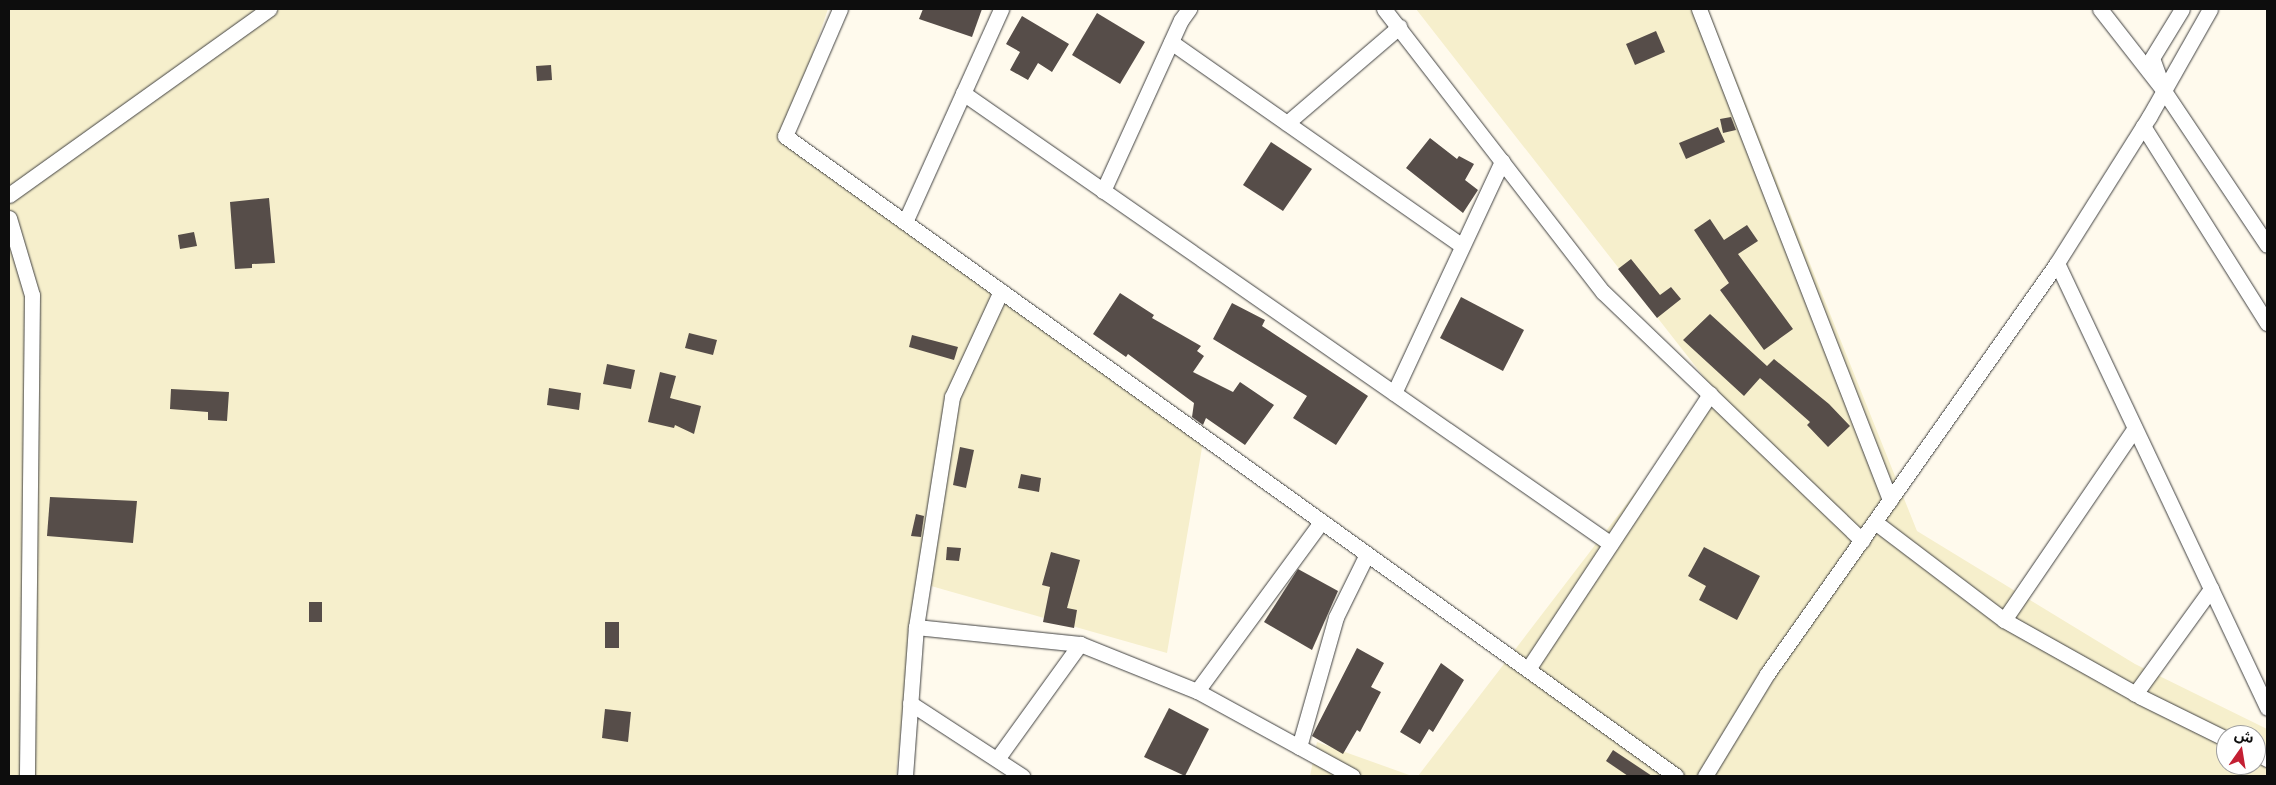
<!DOCTYPE html>
<meta charset="utf-8">
<style>
body{margin:0}
#map{position:relative;width:2276px;height:785px;overflow:hidden;background:#fffaed;font-family:"Roboto Serif","Noto Sans Arabic",serif}
div>[style]{position:absolute}
.farmland>*{inset:0;background:#f6efcc}
.building>*{inset:0;background:#564d49}
.roads{filter:drop-shadow(0 0 1px #404040) drop-shadow(0 0 1px #404040)}
.street>*{height:15px;margin:-7.5px;padding:0 7.5px;transform-origin:7.5px;border-radius:7.5px;background:#fff}
span{translate:-50% -50%;white-space:nowrap;text-align:center;line-height:1.15;-webkit-text-stroke:5px #fff;paint-order:stroke}
.frame{position:absolute;inset:0;border:10px solid #0d0d0d;pointer-events:none}
.north{position:absolute;left:2216px;top:725px;width:50px;height:50px;box-sizing:border-box;background:#fff;border:1px solid #9e9e9e;border-radius:50%;rotate:13deg;font-size:14px;font-weight:700;line-height:20px;text-align:center;color:#0d0d0d}
.north::after{content:'';display:block;margin:auto;width:18px;height:22px;background:#c31f33;clip-path:polygon(50% 0,100% 100%,50% 72%,0 100%)}
</style>
<div id="map">
<div class="farmland">
<div style="clip-path:polygon(9px 9px,828px 9px,785px 135px,1204px 436px,1167px 653px,917px 582px,896px 776px,9px 776px)"></div>
<div style="clip-path:polygon(evenodd,1416px 9px,1708px 9px,1917px 531px,2135px 664px,2267px 729px,2267px 776px,1418px 776px,1714px 390px,1416px 9px,2226px 735px,2256px 735px,2256px 765px,2226px 765px,2226px 735px)"></div>
<div style="clip-path:polygon(1317px 742px,1412px 776px,1310px 776px)"></div>
</div>
<div class="building">
<div style="clip-path:polygon(923px 9px,982px 9px,972px 37px,919px 19px)"></div>
<div style="clip-path:polygon(1097px 13px,1145px 42px,1120px 84px,1072px 55px)"></div>
<div style="clip-path:polygon(1022px 16px,1069px 44px,1052px 72px,1038px 63px,1028px 80px,1010px 70px,1020px 52px,1006px 44px)"></div>
<div style="clip-path:polygon(1656px 31px,1665px 52px,1635px 65px,1626px 44px)"></div>
<div style="clip-path:polygon(551px 65px,552px 80px,537px 81px,536px 66px)"></div>
<div style="clip-path:polygon(1731px 117px,1736px 130px,1723px 133px,1720px 119px)"></div>
<div style="clip-path:polygon(1718px 127px,1725px 142px,1686px 159px,1679px 143px)"></div>
<div style="clip-path:polygon(1430px 138px,1457px 159px,1459px 156px,1474px 164px,1465px 180px,1478px 190px,1463px 213px,1406px 168px)"></div>
<div style="clip-path:polygon(1271px 142px,1312px 169px,1283px 211px,1243px 185px)"></div>
<div style="clip-path:polygon(269px 198px,275px 263px,252px 264px,252px 268px,235px 269px,230px 202px)"></div>
<div style="clip-path:polygon(1710px 219px,1724px 240px,1747px 225px,1758px 241px,1738px 254px,1793px 329px,1764px 350px,1720px 290px,1729px 283px,1694px 230px)"></div>
<div style="clip-path:polygon(194px 232px,197px 246px,180px 249px,178px 235px)"></div>
<div style="clip-path:polygon(1631px 259px,1660px 295px,1671px 287px,1681px 299px,1657px 318px,1618px 269px)"></div>
<div style="clip-path:polygon(1120px 293px,1154px 315px,1152px 318px,1201px 346px,1197px 351px,1204px 356px,1193px 372px,1233px 392px,1240px 382px,1274px 405px,1245px 445px,1206px 418px,1203px 425px,1192px 417px,1194px 403px,1128px 354px,1126px 357px,1093px 334px)"></div>
<div style="clip-path:polygon(1461px 297px,1524px 330px,1503px 371px,1440px 338px)"></div>
<div style="clip-path:polygon(1232px 303px,1265px 320px,1262px 326px,1368px 396px,1336px 445px,1293px 418px,1307px 396px,1213px 339px)"></div>
<div style="clip-path:polygon(1710px 314px,1767px 366px,1774px 359px,1829px 404px,1850px 426px,1828px 447px,1807px 425px,1810px 422px,1760px 378px,1744px 396px,1683px 340px)"></div>
<div style="clip-path:polygon(689px 333px,717px 340px,713px 355px,685px 348px)"></div>
<div style="clip-path:polygon(912px 335px,958px 347px,954px 360px,909px 347px)"></div>
<div style="clip-path:polygon(607px 364px,635px 370px,631px 389px,603px 384px)"></div>
<div style="clip-path:polygon(660px 372px,676px 376px,670px 398px,701px 406px,694px 434px,675px 425px,674px 428px,648px 422px)"></div>
<div style="clip-path:polygon(549px 388px,581px 393px,579px 410px,547px 405px)"></div>
<div style="clip-path:polygon(171px 389px,229px 392px,227px 421px,208px 420px,208px 412px,170px 409px)"></div>
<div style="clip-path:polygon(960px 447px,974px 450px,966px 488px,953px 485px)"></div>
<div style="clip-path:polygon(1021px 474px,1041px 478px,1039px 492px,1018px 488px)"></div>
<div style="clip-path:polygon(50px 497px,137px 501px,133px 543px,47px 536px)"></div>
<div style="clip-path:polygon(916px 514px,924px 516px,921px 537px,911px 536px)"></div>
<div style="clip-path:polygon(947px 547px,961px 548px,959px 561px,946px 560px)"></div>
<div style="clip-path:polygon(1704px 547px,1760px 576px,1737px 620px,1699px 600px,1706px 586px,1688px 576px)"></div>
<div style="clip-path:polygon(1051px 552px,1080px 560px,1067px 608px,1077px 610px,1074px 628px,1043px 622px,1050px 587px,1042px 585px)"></div>
<div style="clip-path:polygon(1298px 569px,1338px 591px,1312px 650px,1264px 622px)"></div>
<div style="clip-path:polygon(309px 602px,322px 602px,322px 622px,309px 622px)"></div>
<div style="clip-path:polygon(605px 622px,619px 622px,619px 648px,605px 648px)"></div>
<div style="clip-path:polygon(1357px 648px,1384px 663px,1371px 687px,1381px 692px,1360px 732px,1357px 730px,1343px 754px,1312px 736px)"></div>
<div style="clip-path:polygon(1441px 663px,1464px 680px,1433px 732px,1429px 729px,1420px 744px,1400px 732px)"></div>
<div style="clip-path:polygon(1169px 708px,1209px 729px,1185px 776px,1144px 757px)"></div>
<div style="clip-path:polygon(605px 709px,631px 712px,628px 742px,602px 738px)"></div>
<div style="clip-path:polygon(1613px 750px,1652px 776px,1628px 776px,1606px 761px)"></div>
</div>
<div class="roads">
<div class="street">
<div style="left:840px;top:9px;width:138px;rotate:113.4deg"></div>
<div style="left:785px;top:136px;width:1097px;rotate:35.69deg"></div>
<div style="left:1384px;top:9px;width:358px;rotate:52.3deg"></div>
<div style="left:1603px;top:292px;width:359px;rotate:43.8deg"></div>
<div style="left:1699px;top:9px;width:527px;rotate:68.74deg"></div>
<div style="left:2100px;top:9px;width:104px;rotate:52deg"></div>
<div style="left:2164px;top:91px;width:185px;rotate:56.2deg"></div>
<div style="left:1171px;top:42px;width:355px;rotate:35deg"></div>
<div style="left:2159px;top:77px;width:20px;rotate:-110deg"></div>
<div style="left:2152px;top:58px;width:57px;rotate:-58.5deg"></div>
<div style="left:963px;top:93px;width:789px;rotate:34.84deg"></div>
<div style="left:1287px;top:123px;width:148px;rotate:-40.6deg"></div>
<div style="left:2143px;top:126px;width:233px;rotate:57.8deg"></div>
<div style="left:1103px;top:191px;width:188px;rotate:-65.5deg"></div>
<div style="left:1181px;top:20px;width:14px;rotate:-54deg"></div>
<div style="left:9px;top:195px;width:320px;rotate:-35.6deg"></div>
<div style="left:9px;top:218px;width:80px;rotate:73.4deg"></div>
<div style="left:32px;top:295px;width:481px;rotate:90.6deg"></div>
<div style="left:905px;top:222px;width:234px;rotate:-65.7deg"></div>
<div style="left:2057px;top:263px;width:492px;rotate:64.7deg"></div>
<div style="left:1001px;top:291px;width:117px;rotate:114.8deg"></div>
<div style="left:952px;top:397px;width:233px;rotate:98.9deg"></div>
<div style="left:916px;top:627px;width:165px;rotate:5.9deg"></div>
<div style="left:1080px;top:644px;width:126px;rotate:21.9deg"></div>
<div style="left:1197px;top:691px;width:210px;rotate:-53.7deg"></div>
<div style="left:1394px;top:393px;width:256px;rotate:-65deg"></div>
<div style="left:1875px;top:522px;width:162px;rotate:37.2deg"></div>
<div style="left:2004px;top:620px;width:157px;rotate:29.3deg"></div>
<div style="left:2141px;top:697px;width:95px;rotate:26.3deg"></div>
<div style="left:2004px;top:620px;width:232px;rotate:-55.7deg"></div>
<div style="left:1528px;top:669px;width:330px;rotate:-56.5deg"></div>
<div style="left:1197px;top:691px;width:177px;rotate:28.7deg"></div>
<div style="left:2135px;top:694px;width:130px;rotate:-54.1deg"></div>
<div style="left:910px;top:703px;width:134px;rotate:33.1deg"></div>
<div style="left:1299px;top:747px;width:135px;rotate:-74.1deg"></div>
<div style="left:1336px;top:617px;width:70px;rotate:-63.8deg"></div>
<div style="left:2256px;top:753px;width:13px;rotate:29deg"></div>
<div style="left:997px;top:759px;width:142px;rotate:-54.2deg"></div>
<div style="left:905px;top:776px;width:149px;rotate:-85.8deg"></div>
<div style="left:1705px;top:776px;width:119px;rotate:-58.7deg"></div>
<div style="left:1767px;top:674px;width:503px;rotate:-54.79deg"></div>
<div style="left:2057px;top:263px;width:173px;rotate:-57.8deg"></div>
<div style="left:2149px;top:117px;width:124px;rotate:-60.5deg"></div>
</div>
</div>
<div class="frame"></div>
<div class="north">ش</div>
</div>
